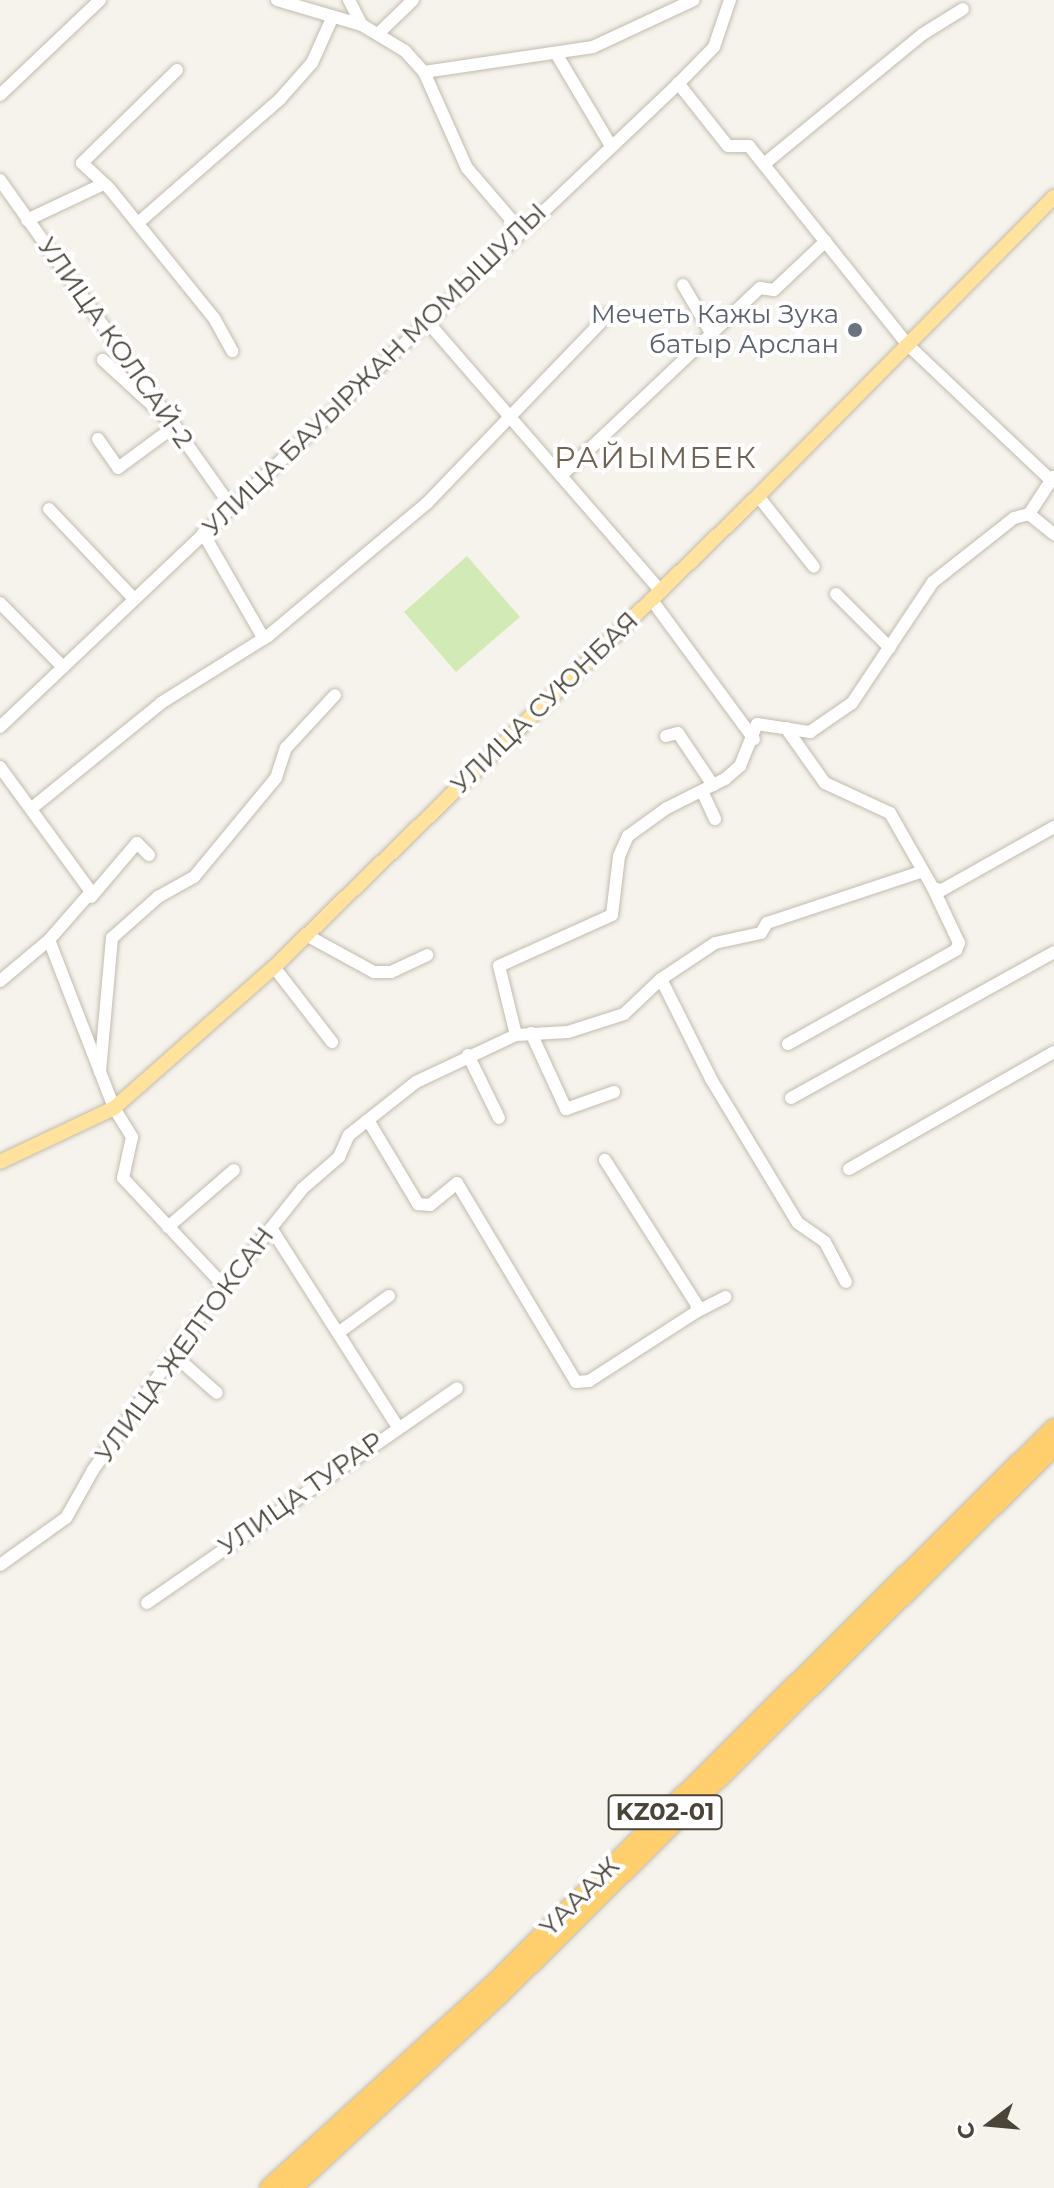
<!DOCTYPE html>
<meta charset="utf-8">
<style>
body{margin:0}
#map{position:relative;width:1054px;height:2188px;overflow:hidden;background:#f6f3ec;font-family:Montserrat,sans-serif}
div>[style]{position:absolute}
.green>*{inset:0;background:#d2eab5}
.roads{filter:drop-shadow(0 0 2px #c2bbae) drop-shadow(0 0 2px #c2bbae)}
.minor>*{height:12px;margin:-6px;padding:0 6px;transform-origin:6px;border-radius:6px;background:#fff}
.major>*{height:14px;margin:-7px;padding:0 7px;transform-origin:7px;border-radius:7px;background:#ffe39c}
.highway>*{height:18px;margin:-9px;padding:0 9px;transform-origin:9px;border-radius:9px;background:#ffcf6e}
.dots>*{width:22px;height:22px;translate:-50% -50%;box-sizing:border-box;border:4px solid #fff;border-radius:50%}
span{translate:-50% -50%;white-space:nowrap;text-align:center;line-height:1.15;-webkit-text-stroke:8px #fff;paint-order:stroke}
.shield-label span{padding:2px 6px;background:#fff;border:2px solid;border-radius:6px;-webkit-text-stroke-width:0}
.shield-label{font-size:24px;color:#4b4439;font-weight:700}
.worship-label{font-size:26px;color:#5b616d}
.right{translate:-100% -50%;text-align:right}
.street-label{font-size:26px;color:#4b4439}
.quarter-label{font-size:30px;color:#6e6250;letter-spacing:2px}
.north{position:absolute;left:950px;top:2084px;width:80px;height:80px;-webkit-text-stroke:6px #fff;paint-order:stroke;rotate:254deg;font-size:22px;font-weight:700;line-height:32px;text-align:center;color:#4b4439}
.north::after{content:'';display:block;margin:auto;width:28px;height:36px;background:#4b4439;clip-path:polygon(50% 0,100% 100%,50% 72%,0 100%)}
</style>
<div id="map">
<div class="green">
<div style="clip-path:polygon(467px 556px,520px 617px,456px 672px,404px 612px)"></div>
</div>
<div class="roads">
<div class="minor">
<div style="left:277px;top:0;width:89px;rotate:16.4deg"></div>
<div style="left:362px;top:25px;width:50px;rotate:31.2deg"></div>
<div style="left:405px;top:51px;width:28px;rotate:48deg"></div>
<div style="left:424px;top:72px;width:105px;rotate:65.9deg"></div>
<div style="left:467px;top:168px;width:83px;rotate:49.4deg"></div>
<div style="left:349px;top:0;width:28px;rotate:63deg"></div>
<div style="left:380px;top:32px;width:46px;rotate:-44.1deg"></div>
<div style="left:557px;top:55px;width:106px;rotate:59.3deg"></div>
<div style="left:177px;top:70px;width:133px;rotate:135.6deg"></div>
<div style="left:82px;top:163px;width:37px;rotate:43deg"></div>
<div style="left:109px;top:188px;width:167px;rotate:51.1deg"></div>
<div style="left:214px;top:318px;width:38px;rotate:61deg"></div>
<div style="left:424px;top:72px;width:171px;rotate:-8.4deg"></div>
<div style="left:593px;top:47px;width:111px;rotate:-25deg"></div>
<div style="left:678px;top:83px;width:80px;rotate:51.6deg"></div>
<div style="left:728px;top:146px;width:21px"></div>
<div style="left:749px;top:146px;width:255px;rotate:51.4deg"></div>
<div style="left:908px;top:345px;width:198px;rotate:43.4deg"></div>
<div style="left:0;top:95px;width:138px;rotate:-43.5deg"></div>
<div style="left:764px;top:164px;width:205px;rotate:-39.3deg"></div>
<div style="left:923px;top:34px;width:47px;rotate:-32deg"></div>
<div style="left:0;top:180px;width:400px;rotate:54.7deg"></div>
<div style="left:27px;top:220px;width:82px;rotate:-25.3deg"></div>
<div style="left:138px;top:223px;width:189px;rotate:-41.1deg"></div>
<div style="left:280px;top:99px;width:48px;rotate:-48.4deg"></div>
<div style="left:312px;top:63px;width:51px;rotate:-65.9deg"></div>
<div style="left:683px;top:285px;width:56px;rotate:59.7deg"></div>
<div style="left:426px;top:320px;width:357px;rotate:49.1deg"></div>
<div style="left:98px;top:439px;width:35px;rotate:55deg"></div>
<div style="left:118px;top:468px;width:71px;rotate:-36.4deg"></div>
<div style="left:175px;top:426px;width:98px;rotate:-137.5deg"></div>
<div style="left:561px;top:476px;width:274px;rotate:-43.4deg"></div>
<div style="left:760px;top:288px;width:14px;rotate:8deg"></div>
<div style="left:774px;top:290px;width:71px;rotate:-43.3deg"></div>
<div style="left:758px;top:496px;width:90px;rotate:51.7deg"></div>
<div style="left:49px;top:509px;width:124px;rotate:46.6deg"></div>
<div style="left:1029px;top:514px;width:45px;rotate:-56.7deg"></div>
<div style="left:203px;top:533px;width:122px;rotate:60.1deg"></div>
<div style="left:836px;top:594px;width:76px;rotate:45deg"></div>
<div style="left:651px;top:599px;width:174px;rotate:53.7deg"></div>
<div style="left:0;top:603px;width:90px;rotate:45.5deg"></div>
<div style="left:0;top:727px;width:932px;rotate:-43.48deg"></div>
<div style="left:676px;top:86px;width:54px;rotate:-45.7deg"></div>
<div style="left:714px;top:47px;width:50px;rotate:-71.2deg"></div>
<div style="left:786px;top:728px;width:67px;rotate:54.7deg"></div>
<div style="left:825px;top:783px;width:72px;rotate:24.8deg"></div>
<div style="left:890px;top:813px;width:86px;rotate:60.2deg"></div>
<div style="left:933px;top:888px;width:9px;rotate:13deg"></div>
<div style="left:942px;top:890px;width:129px;rotate:-29.4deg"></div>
<div style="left:666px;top:736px;width:12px;rotate:-14deg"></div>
<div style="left:678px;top:733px;width:63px;rotate:56.1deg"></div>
<div style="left:0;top:767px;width:155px;rotate:53.9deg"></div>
<div style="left:91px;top:892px;width:64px;rotate:131.2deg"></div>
<div style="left:49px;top:940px;width:64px;rotate:140.1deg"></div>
<div style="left:702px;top:791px;width:31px;rotate:65deg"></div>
<div style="left:32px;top:808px;width:166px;rotate:-39.1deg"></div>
<div style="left:161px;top:703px;width:126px;rotate:-32.1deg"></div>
<div style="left:268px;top:636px;width:207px;rotate:-39.9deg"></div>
<div style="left:427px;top:503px;width:264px;rotate:-46.1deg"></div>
<div style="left:91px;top:897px;width:71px;rotate:-49.6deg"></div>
<div style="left:137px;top:843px;width:17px;rotate:45deg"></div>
<div style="left:308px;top:936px;width:75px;rotate:28.6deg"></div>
<div style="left:374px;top:972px;width:17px"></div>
<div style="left:391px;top:972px;width:40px;rotate:-25deg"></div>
<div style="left:49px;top:940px;width:180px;rotate:68.8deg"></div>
<div style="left:114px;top:1108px;width:34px;rotate:58deg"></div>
<div style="left:132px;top:1137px;width:42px;rotate:102.4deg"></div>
<div style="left:123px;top:1178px;width:148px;rotate:46.9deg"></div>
<div style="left:274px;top:967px;width:95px;rotate:52.3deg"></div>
<div style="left:661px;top:979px;width:112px;rotate:63.4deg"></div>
<div style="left:711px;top:1079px;width:168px;rotate:58.9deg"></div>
<div style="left:798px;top:1223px;width:33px;rotate:35deg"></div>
<div style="left:825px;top:1242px;width:45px;rotate:62.3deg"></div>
<div style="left:531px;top:1033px;width:84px;rotate:65.3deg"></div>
<div style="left:566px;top:1109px;width:51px;rotate:-19.5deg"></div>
<div style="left:516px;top:1035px;width:71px;rotate:-103.8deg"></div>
<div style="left:499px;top:966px;width:124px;rotate:-24.3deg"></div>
<div style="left:612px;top:915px;width:59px;rotate:-83.2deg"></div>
<div style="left:619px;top:856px;width:22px;rotate:-66deg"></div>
<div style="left:628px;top:836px;width:48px;rotate:-35.7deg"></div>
<div style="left:667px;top:808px;width:65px;rotate:-26.6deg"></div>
<div style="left:725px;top:779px;width:20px;rotate:-41deg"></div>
<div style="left:740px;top:766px;width:45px;rotate:-68deg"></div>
<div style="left:757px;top:724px;width:54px;rotate:8.6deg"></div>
<div style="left:810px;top:732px;width:51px;rotate:-34.6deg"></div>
<div style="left:852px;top:703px;width:146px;rotate:-56.2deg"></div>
<div style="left:933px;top:582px;width:103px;rotate:-38.3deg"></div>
<div style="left:1014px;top:518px;width:16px;rotate:-15deg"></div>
<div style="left:1029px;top:514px;width:32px;rotate:39deg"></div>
<div style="left:788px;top:1044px;width:193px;rotate:-29.2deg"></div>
<div style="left:956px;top:950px;width:8px;rotate:-67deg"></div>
<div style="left:959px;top:943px;width:61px;rotate:-115.3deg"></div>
<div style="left:468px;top:1055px;width:70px;rotate:63.8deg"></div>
<div style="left:100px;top:1072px;width:135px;rotate:-84.9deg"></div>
<div style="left:112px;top:938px;width:62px;rotate:-41.7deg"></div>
<div style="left:158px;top:897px;width:41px;rotate:-29.1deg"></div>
<div style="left:194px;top:877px;width:129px;rotate:-50.4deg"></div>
<div style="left:276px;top:778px;width:32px;rotate:-72deg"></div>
<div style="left:286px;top:748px;width:72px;rotate:-47.2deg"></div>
<div style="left:791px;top:1098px;width:301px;rotate:-29deg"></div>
<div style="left:368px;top:1120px;width:98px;rotate:59.2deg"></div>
<div style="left:418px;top:1204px;width:12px;rotate:5deg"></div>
<div style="left:430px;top:1205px;width:35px;rotate:-39deg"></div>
<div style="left:457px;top:1183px;width:232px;rotate:59.1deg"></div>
<div style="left:576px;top:1382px;width:13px;rotate:-4deg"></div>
<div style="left:589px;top:1381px;width:127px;rotate:-32.8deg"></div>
<div style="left:696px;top:1312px;width:7px;rotate:-82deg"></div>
<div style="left:697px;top:1305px;width:172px;rotate:-122.4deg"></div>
<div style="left:849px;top:1169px;width:236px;rotate:-29.7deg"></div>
<div style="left:168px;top:1227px;width:87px;rotate:-40.8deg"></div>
<div style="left:271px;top:1228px;width:236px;rotate:57.5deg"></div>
<div style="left:696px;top:1312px;width:33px;rotate:-27deg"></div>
<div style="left:338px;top:1333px;width:63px;rotate:-36deg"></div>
<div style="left:174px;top:1355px;width:57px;rotate:41.5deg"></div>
<div style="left:0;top:1565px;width:81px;rotate:-35.5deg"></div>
<div style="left:66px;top:1518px;width:55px;rotate:-60.6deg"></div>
<div style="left:93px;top:1470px;width:180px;rotate:-55.2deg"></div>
<div style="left:196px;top:1322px;width:170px;rotate:-51.4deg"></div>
<div style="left:302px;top:1189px;width:49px;rotate:-40.9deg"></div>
<div style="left:339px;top:1157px;width:24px;rotate:-66deg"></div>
<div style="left:349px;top:1135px;width:85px;rotate:-38.3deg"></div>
<div style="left:416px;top:1082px;width:110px;rotate:-25.2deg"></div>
<div style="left:516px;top:1035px;width:52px;rotate:-3.3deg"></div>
<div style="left:568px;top:1032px;width:59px;rotate:-17.8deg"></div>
<div style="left:624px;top:1014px;width:51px;rotate:-43.4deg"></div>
<div style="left:661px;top:979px;width:65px;rotate:-33.7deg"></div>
<div style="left:715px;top:943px;width:47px;rotate:-12.3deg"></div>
<div style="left:761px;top:933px;width:12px;rotate:-59deg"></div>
<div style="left:767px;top:923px;width:164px;rotate:-18.4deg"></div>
<div style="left:147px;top:1603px;width:377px;rotate:-34.7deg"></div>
</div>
<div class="major">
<div style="left:0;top:1162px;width:126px;rotate:-25.3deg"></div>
<div style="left:114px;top:1108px;width:213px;rotate:-41.4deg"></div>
<div style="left:274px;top:967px;width:675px;rotate:-44.22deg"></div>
<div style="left:758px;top:496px;width:421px;rotate:-45.3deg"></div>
</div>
<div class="highway">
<div style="left:269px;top:2188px;width:303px;rotate:-42.3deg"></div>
<div style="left:493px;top:1984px;width:790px;rotate:-44.74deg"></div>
<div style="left:292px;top:2188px;width:285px;rotate:-42.9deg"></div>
<div style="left:501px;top:1994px;width:778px;rotate:-44.69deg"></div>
</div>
</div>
<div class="dots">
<div style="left:855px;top:330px;background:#6b7280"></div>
</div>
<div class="shield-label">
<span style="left:665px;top:1812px">KZ02-01</span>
</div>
<div class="worship-label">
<span class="right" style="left:839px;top:330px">Мечеть Кажы Зука<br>батыр Арслан</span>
</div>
<div class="street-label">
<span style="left:115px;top:343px;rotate:55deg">УЛИЦА КОЛСАЙ-2</span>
<span style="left:375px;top:370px;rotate:-44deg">УЛИЦА БАУЫРЖАН МОМЫШУЛЫ</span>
<span style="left:545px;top:703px;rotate:-44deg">УЛИЦА СУЮНБАЯ</span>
<span style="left:185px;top:1345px;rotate:-54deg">УЛИЦА ЖЕЛТОКСАН</span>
<span style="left:301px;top:1494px;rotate:-35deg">УЛИЦА ТУРАР</span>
<span style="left:580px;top:1897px;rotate:-45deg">ҮАААЖ</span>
</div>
<div class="quarter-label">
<span style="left:656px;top:458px">РАЙЫМБЕК</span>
</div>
<div class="north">С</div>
</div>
